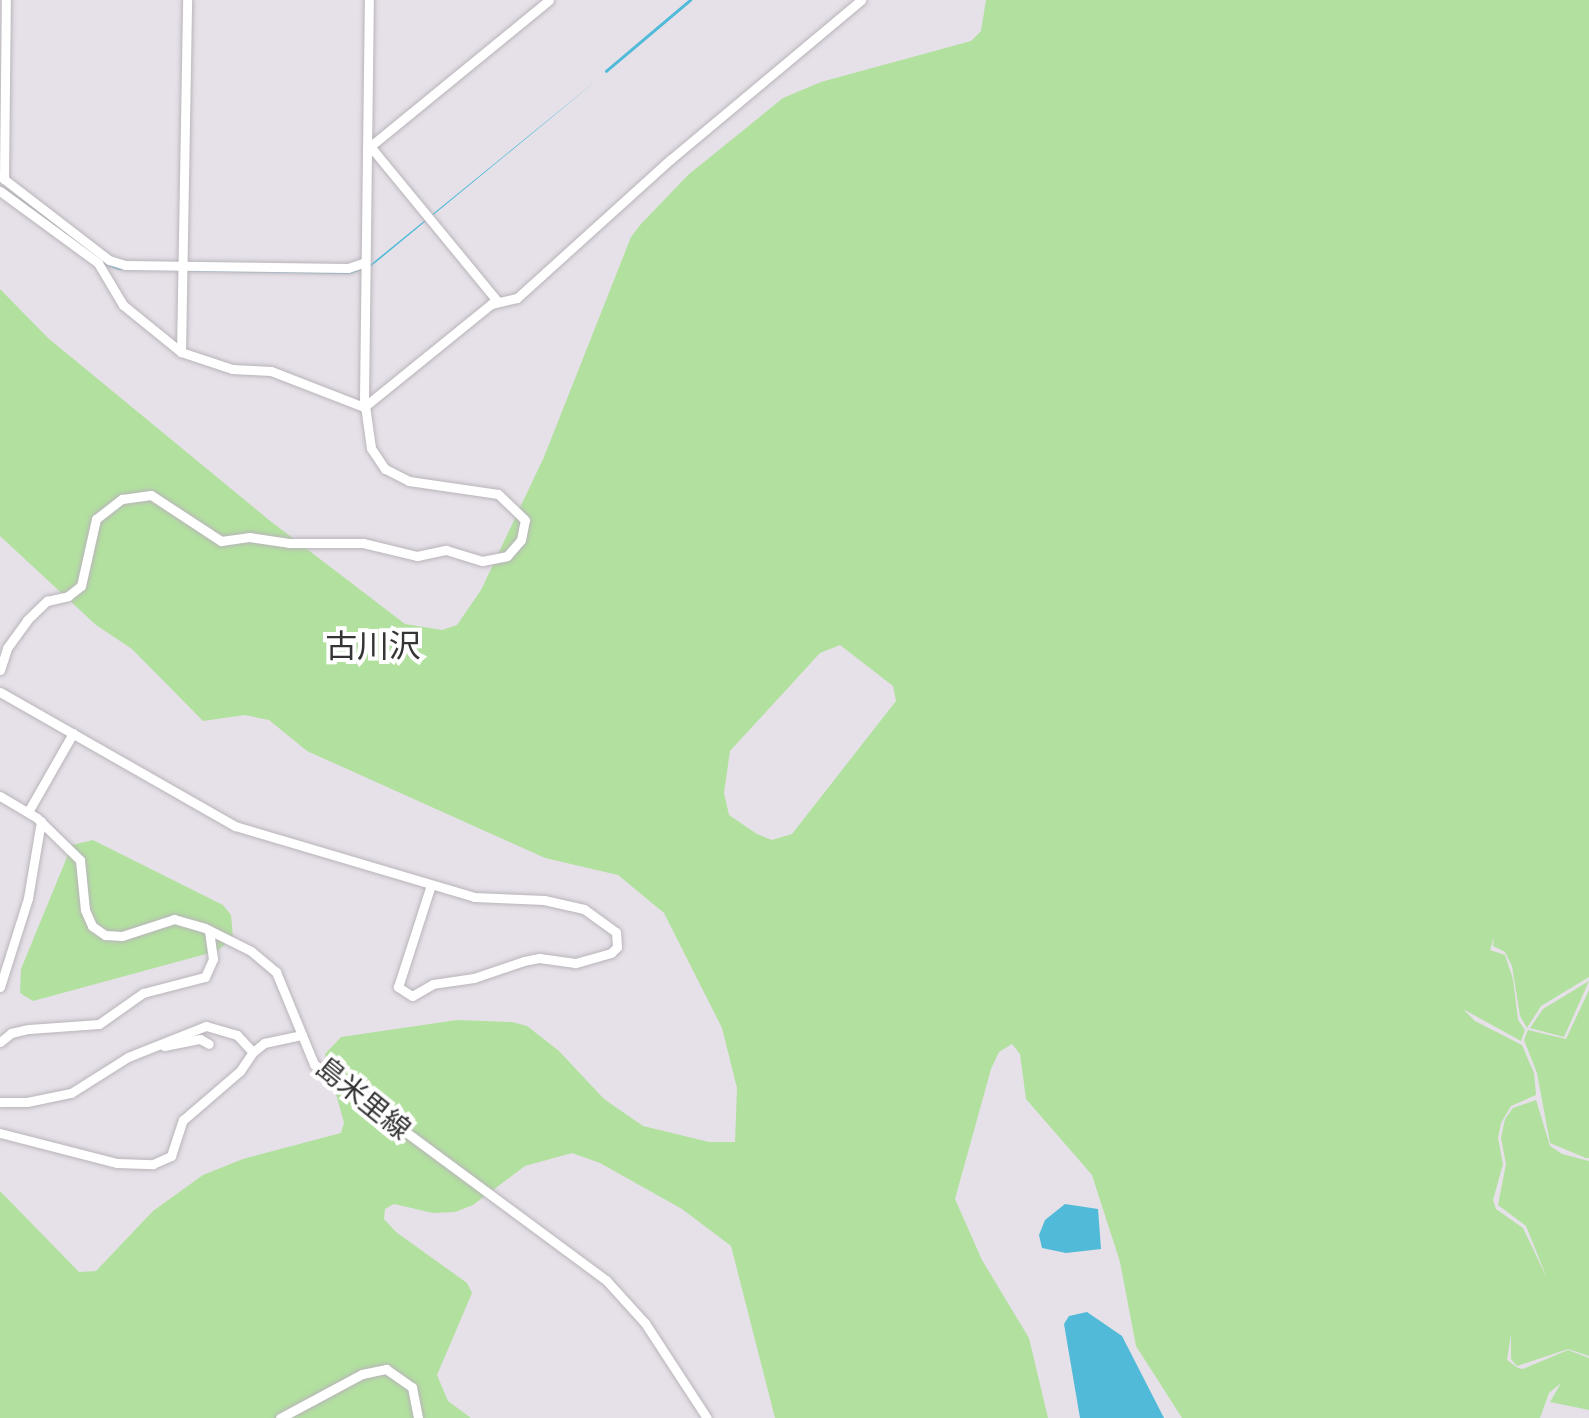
<!DOCTYPE html>
<meta charset="utf-8">
<style>
body{margin:0}
#map{position:relative;width:1589px;height:1418px;overflow:hidden;background:#e6e1e8;font-family:Jost,"Noto Sans JP",sans-serif}
div>[style]{position:absolute}
.green>*{inset:0;background:#b2e09f}
.water>*{inset:0;background:#50bad8}
.stream>*{height:2.5px;margin:-1.25px;padding:0 1.25px;transform-origin:1.25px;border-radius:1.25px;background:#50bad8}
.roads{filter:drop-shadow(0 0 2px #b9b4ba) drop-shadow(0 0 2px #b9b4ba)}
.minor>*{height:9px;margin:-4.5px;padding:0 4.5px;transform-origin:4.5px;border-radius:4.5px;background:#fff}
span{translate:-50% -50%;white-space:nowrap;text-align:center;line-height:1.15;-webkit-text-stroke:8px #fff;paint-order:stroke}
.street-label{font-size:28px;color:#353436}
.quarter-label{font-size:32px;color:#353436}
</style>
<div id="map">
<div class="green">
<div style="clip-path:polygon(evenodd,986px 0,1589px 0,1589px 977px,1541px 1006px,1527px 1028px,1520px 1016px,1512px 966px,1505px 952px,1493px 946px,1494px 937px,1490px 950px,1505px 955px,1513px 979px,1518px 1020px,1525px 1030px,1521px 1041px,1463px 1009px,1475px 1021px,1522px 1045px,1534px 1073px,1536px 1095px,1511px 1106px,1501px 1123px,1498px 1138px,1503px 1164px,1493px 1200px,1496px 1209px,1523px 1228px,1547px 1278px,1526px 1226px,1498px 1205px,1506px 1164px,1501px 1138px,1505px 1119px,1513px 1108px,1536px 1100px,1550px 1146px,1562px 1154px,1589px 1161px,1589px 1356px,1568px 1349px,1517px 1366px,1511px 1359px,1511px 1334px,1507px 1360px,1518px 1368px,1523px 1369px,1568px 1350px,1589px 1358px,1589px 1410px,1550px 1402px,1561px 1383px,1549px 1393px,1540px 1418px,1182px 1418px,1136px 1346px,1120px 1262px,1092px 1175px,1026px 1099px,1020px 1054px,1012px 1044px,999px 1052px,991px 1069px,955px 1199px,982px 1260px,1029px 1338px,1048px 1418px,775px 1418px,731px 1246px,682px 1209px,600px 1163px,572px 1153px,525px 1166px,473px 1205px,455px 1212px,433px 1213px,394px 1204px,385px 1209px,384px 1219px,396px 1232px,467px 1283px,472px 1293px,437px 1375px,448px 1401px,471px 1418px,0 1418px,0 1191px,79px 1272px,96px 1271px,153px 1211px,203px 1175px,243px 1159px,341px 1133px,344px 1123px,325px 1054px,341px 1037px,457px 1020px,512px 1022px,527px 1026px,559px 1051px,604px 1099px,643px 1126px,709px 1142px,735px 1142px,737px 1088px,722px 1028px,664px 913px,618px 875px,545px 858px,307px 751px,269px 720px,245px 715px,203px 721px,132px 649px,96px 625px,0 536px,0 289px,48px 338px,269px 520px,405px 624px,442px 630px,457px 625px,481px 590px,544px 457px,631px 237px,641px 224px,688px 175px,783px 98px,821px 82px,971px 41px,981px 31px,986px 0,840px 645px,893px 686px,896px 701px,792px 834px,772px 840px,757px 834px,729px 815px,724px 793px,730px 751px,820px 653px,840px 645px)"></div>
<div style="clip-path:polygon(93px 840px,223px 905px,231px 915px,233px 938px,217px 951px,33px 1001px,20px 993px,21px 969px,72px 845px)"></div>
<div style="clip-path:polygon(1589px 981px,1564px 1037px,1530px 1028px,1543px 1009px)"></div>
<div style="clip-path:polygon(1589px 990px,1589px 1158px,1586px 1158px,1550px 1143px,1537px 1073px,1524px 1040px,1528px 1030px,1566px 1039px)"></div>
</div>
<div class="water">
<div style="clip-path:polygon(602px 76px,369px 268px,349px 274px,119px 270px,105px 265px,0 185px,120px 269px,350px 272px,370px 265px)"></div>
<div style="clip-path:polygon(1065px 1204px,1098px 1209px,1101px 1249px,1066px 1253px,1042px 1248px,1039px 1235px,1045px 1220px)"></div>
<div style="clip-path:polygon(1087px 1312px,1122px 1336px,1164px 1418px,1080px 1418px,1064px 1324px,1069px 1316px)"></div>
</div>
<div class="stream">
<div style="left:606px;top:71px;width:110px;rotate:-40.2deg"></div>
</div>
<div class="roads">
<div class="minor">
<div style="left:367px;top:149px;width:235px;rotate:-39.3deg"></div>
<div style="left:367px;top:149px;width:7px;rotate:16deg"></div>
<div style="left:374px;top:151px;width:194px;rotate:50.6deg"></div>
<div style="left:0;top:176px;width:138px;rotate:37.6deg"></div>
<div style="left:109px;top:260px;width:17px;rotate:17deg"></div>
<div style="left:125px;top:265px;width:223px;rotate:0.8deg"></div>
<div style="left:348px;top:268px;width:18px;rotate:-19deg"></div>
<div style="left:4px;top:179px;width:179px;rotate:-89.4deg"></div>
<div style="left:0;top:191px;width:122px;rotate:36.3deg"></div>
<div style="left:98px;top:263px;width:49px;rotate:59.2deg"></div>
<div style="left:123px;top:305px;width:75px;rotate:39deg"></div>
<div style="left:181px;top:352px;width:54px;rotate:18.4deg"></div>
<div style="left:232px;top:369px;width:39px;rotate:3deg"></div>
<div style="left:271px;top:371px;width:100px;rotate:21.2deg"></div>
<div style="left:181px;top:352px;width:352px;rotate:-89deg"></div>
<div style="left:364px;top:407px;width:164px;rotate:-39deg"></div>
<div style="left:491px;top:304px;width:27px;rotate:-13deg"></div>
<div style="left:517px;top:298px;width:207px;rotate:-42.1deg"></div>
<div style="left:671px;top:159px;width:248px;rotate:-39.9deg"></div>
<div style="left:0;top:670px;width:23px;rotate:-72deg"></div>
<div style="left:7px;top:648px;width:34px;rotate:-54deg"></div>
<div style="left:27px;top:620px;width:28px;rotate:-44deg"></div>
<div style="left:47px;top:601px;width:22px;rotate:-13deg"></div>
<div style="left:68px;top:596px;width:16px;rotate:-38deg"></div>
<div style="left:81px;top:586px;width:69px;rotate:-77.4deg"></div>
<div style="left:96px;top:519px;width:33px;rotate:-38deg"></div>
<div style="left:122px;top:499px;width:29px;rotate:-8deg"></div>
<div style="left:151px;top:495px;width:84px;rotate:33.3deg"></div>
<div style="left:221px;top:541px;width:28px;rotate:-8deg"></div>
<div style="left:249px;top:537px;width:40px;rotate:8.5deg"></div>
<div style="left:289px;top:543px;width:74px"></div>
<div style="left:363px;top:543px;width:56px;rotate:13.5deg"></div>
<div style="left:417px;top:556px;width:30px;rotate:-12deg"></div>
<div style="left:446px;top:550px;width:38px;rotate:17deg"></div>
<div style="left:482px;top:561px;width:25px;rotate:-11deg"></div>
<div style="left:507px;top:556px;width:21px;rotate:-49deg"></div>
<div style="left:521px;top:540px;width:20px;rotate:-79deg"></div>
<div style="left:525px;top:520px;width:37px;rotate:-136deg"></div>
<div style="left:498px;top:494px;width:90px;rotate:-171.7deg"></div>
<div style="left:409px;top:481px;width:27px;rotate:-153deg"></div>
<div style="left:385px;top:469px;width:25px;rotate:-124deg"></div>
<div style="left:371px;top:448px;width:49px;rotate:-98.1deg"></div>
<div style="left:364px;top:399px;width:399px;rotate:-89.3deg"></div>
<div style="left:0;top:692px;width:271px;rotate:29.7deg"></div>
<div style="left:235px;top:826px;width:249px;rotate:16.5deg"></div>
<div style="left:474px;top:897px;width:70px;rotate:2.5deg"></div>
<div style="left:544px;top:900px;width:41px;rotate:12.7deg"></div>
<div style="left:584px;top:909px;width:39px;rotate:36deg"></div>
<div style="left:616px;top:932px;width:15px;rotate:86deg"></div>
<div style="left:617px;top:947px;width:8px;rotate:135deg"></div>
<div style="left:611px;top:953px;width:37px;rotate:164deg"></div>
<div style="left:575px;top:963px;width:36px;rotate:-172deg"></div>
<div style="left:539px;top:958px;width:15px;rotate:169deg"></div>
<div style="left:524px;top:961px;width:53px;rotate:161.2deg"></div>
<div style="left:474px;top:978px;width:41px;rotate:171.7deg"></div>
<div style="left:433px;top:984px;width:24px;rotate:150deg"></div>
<div style="left:412px;top:996px;width:17px;rotate:-147deg"></div>
<div style="left:398px;top:987px;width:107px;rotate:-72.1deg"></div>
<div style="left:0;top:796px;width:43px;rotate:30.7deg"></div>
<div style="left:37px;top:818px;width:60px;rotate:44.3deg"></div>
<div style="left:80px;top:860px;width:50px;rotate:84.3deg"></div>
<div style="left:85px;top:910px;width:17px;rotate:66deg"></div>
<div style="left:92px;top:926px;width:16px;rotate:35deg"></div>
<div style="left:105px;top:935px;width:17px;rotate:3deg"></div>
<div style="left:122px;top:936px;width:55px;rotate:-18.1deg"></div>
<div style="left:174px;top:919px;width:32px;rotate:16deg"></div>
<div style="left:205px;top:928px;width:51px;rotate:26.6deg"></div>
<div style="left:251px;top:951px;width:33px;rotate:40deg"></div>
<div style="left:276px;top:972px;width:100px;rotate:67.6deg"></div>
<div style="left:314px;top:1064px;width:363px;rotate:36.5deg"></div>
<div style="left:606px;top:1280px;width:58px;rotate:47.8deg"></div>
<div style="left:645px;top:1323px;width:113px;rotate:56.9deg"></div>
<div style="left:28px;top:812px;width:91px;rotate:-60.3deg"></div>
<div style="left:0;top:987px;width:93px;rotate:-72.5deg"></div>
<div style="left:28px;top:898px;width:78px;rotate:-80.4deg"></div>
<div style="left:0;top:1042px;width:14px;rotate:-39deg"></div>
<div style="left:11px;top:1033px;width:18px;rotate:-13deg"></div>
<div style="left:29px;top:1029px;width:70px;rotate:-4.1deg"></div>
<div style="left:99px;top:1024px;width:54px;rotate:-35.2deg"></div>
<div style="left:143px;top:993px;width:64px;rotate:-14.5deg"></div>
<div style="left:205px;top:977px;width:20px;rotate:-66deg"></div>
<div style="left:213px;top:959px;width:29px;rotate:-98deg"></div>
<div style="left:164px;top:1046px;width:37px;rotate:-11deg"></div>
<div style="left:200px;top:1039px;width:10px;rotate:29deg"></div>
<div style="left:0;top:1102px;width:27px"></div>
<div style="left:27px;top:1102px;width:45px;rotate:-11.6deg"></div>
<div style="left:71px;top:1093px;width:67px;rotate:-32.3deg"></div>
<div style="left:128px;top:1057px;width:84px;rotate:-21.7deg"></div>
<div style="left:206px;top:1026px;width:32px;rotate:16deg"></div>
<div style="left:237px;top:1035px;width:23px;rotate:47deg"></div>
<div style="left:0;top:1133px;width:121px;rotate:14.4deg"></div>
<div style="left:117px;top:1163px;width:36px;rotate:2deg"></div>
<div style="left:153px;top:1164px;width:20px;rotate:-24deg"></div>
<div style="left:171px;top:1156px;width:38px;rotate:-72deg"></div>
<div style="left:183px;top:1120px;width:75px;rotate:-40.7deg"></div>
<div style="left:240px;top:1071px;width:23px;rotate:-56deg"></div>
<div style="left:253px;top:1052px;width:14px;rotate:-39deg"></div>
<div style="left:264px;top:1043px;width:39px;rotate:-12deg"></div>
<div style="left:280px;top:1418px;width:93px;rotate:-28.2deg"></div>
<div style="left:362px;top:1374px;width:25px;rotate:-12deg"></div>
<div style="left:386px;top:1369px;width:32px;rotate:35deg"></div>
<div style="left:412px;top:1387px;width:32px;rotate:79deg"></div>
</div>
</div>
<div class="street-label">
<span style="left:363px;top:1099px;rotate:39deg">島米里線</span>
</div>
<div class="quarter-label">
<span style="left:373px;top:646px">古川沢</span>
</div>
</div>
